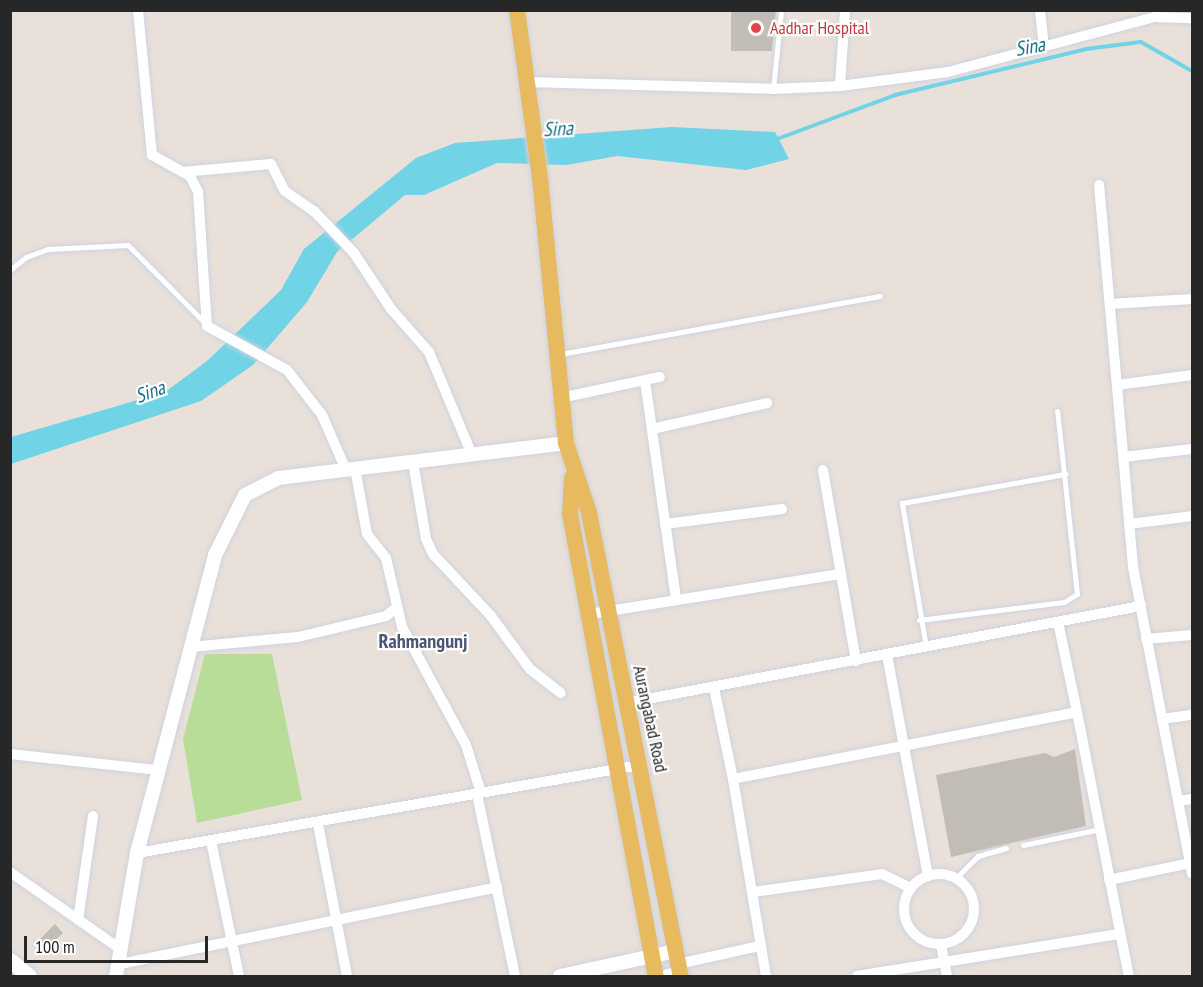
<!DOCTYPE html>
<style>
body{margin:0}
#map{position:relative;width:1203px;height:987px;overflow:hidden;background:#e9e0d9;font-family:"PT Sans Narrow",sans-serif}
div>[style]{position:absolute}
.green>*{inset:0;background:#b7dd98}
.water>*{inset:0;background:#71d3e6}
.stream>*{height:4px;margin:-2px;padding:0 2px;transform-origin:2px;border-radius:2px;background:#71d3e6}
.building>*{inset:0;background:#c1bcb5}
.roads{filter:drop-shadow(0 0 2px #ced3e0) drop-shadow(0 0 2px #ced3e0)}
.service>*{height:5px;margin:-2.5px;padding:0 2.5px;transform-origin:2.5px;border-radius:2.5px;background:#fff}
.minor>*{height:10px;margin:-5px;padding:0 5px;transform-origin:5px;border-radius:5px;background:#fff}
.minor>.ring{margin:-5px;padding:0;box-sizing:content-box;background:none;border:10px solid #fff;border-radius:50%}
.tertiary>*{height:14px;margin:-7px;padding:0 7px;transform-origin:7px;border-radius:7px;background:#fff}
.secondary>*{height:15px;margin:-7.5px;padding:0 7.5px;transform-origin:7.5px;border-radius:7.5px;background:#fff}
.primary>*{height:16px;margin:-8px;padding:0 8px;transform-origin:8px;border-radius:8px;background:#e7ba60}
.dots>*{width:16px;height:16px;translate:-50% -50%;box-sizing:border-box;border:3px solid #fff;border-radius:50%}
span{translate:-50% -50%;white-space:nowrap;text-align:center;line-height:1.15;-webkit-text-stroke:4.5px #fff;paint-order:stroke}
.health-label{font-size:18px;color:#be3a42}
.left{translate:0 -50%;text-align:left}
.street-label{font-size:18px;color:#272727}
.water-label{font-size:20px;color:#14718e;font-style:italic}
.neighbourhood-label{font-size:20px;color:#4b5674;font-weight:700}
.frame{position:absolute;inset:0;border:12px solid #272727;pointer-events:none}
.scale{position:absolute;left:24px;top:936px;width:184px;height:27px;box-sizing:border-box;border:3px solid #272727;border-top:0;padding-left:8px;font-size:18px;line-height:21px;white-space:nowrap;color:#272727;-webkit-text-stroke:4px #fff;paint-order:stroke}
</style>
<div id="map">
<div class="green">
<div style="clip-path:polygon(205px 654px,272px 654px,302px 800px,197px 823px,183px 739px)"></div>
</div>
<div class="water">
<div style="clip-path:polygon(672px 127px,775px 132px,789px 159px,746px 170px,617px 156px,567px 165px,497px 163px,424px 195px,405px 195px,337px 252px,307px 302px,253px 365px,201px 401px,11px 464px,11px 437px,165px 392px,207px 361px,281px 290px,304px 249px,416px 158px,455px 143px)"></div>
</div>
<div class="stream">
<div style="left:777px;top:139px;width:126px;rotate:-20.4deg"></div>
<div style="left:895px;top:95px;width:196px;rotate:-13.5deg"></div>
<div style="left:1086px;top:49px;width:55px;rotate:-7.3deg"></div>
<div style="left:1141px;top:42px;width:59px;rotate:29.6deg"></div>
</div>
<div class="building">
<div style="clip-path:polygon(731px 10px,776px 10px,772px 51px,731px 51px)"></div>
<div style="clip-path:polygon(1075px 749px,1086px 826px,951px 857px,936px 775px,1045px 753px,1054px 757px)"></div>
<div style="clip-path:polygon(55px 924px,63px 933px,48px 947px,40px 939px)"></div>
</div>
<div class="roads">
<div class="service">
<div style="left:773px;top:89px;width:79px;rotate:-84.2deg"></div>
<div style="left:10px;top:270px;width:21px;rotate:-39deg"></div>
<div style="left:26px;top:257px;width:23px;rotate:-20deg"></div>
<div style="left:48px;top:249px;width:80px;rotate:-2.9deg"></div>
<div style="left:128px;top:245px;width:111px;rotate:45.4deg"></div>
<div style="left:560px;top:354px;width:325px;rotate:-10.3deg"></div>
<div style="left:919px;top:620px;width:146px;rotate:-7.1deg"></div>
<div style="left:1064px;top:602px;width:15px;rotate:-32deg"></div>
<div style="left:1077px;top:594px;width:184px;rotate:-96.2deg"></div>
<div style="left:926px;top:647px;width:146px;rotate:-99.5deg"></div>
<div style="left:902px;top:503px;width:166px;rotate:-10.1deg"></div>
<div style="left:1023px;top:845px;width:79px;rotate:-11.7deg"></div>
<div style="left:956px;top:878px;width:31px;rotate:-45deg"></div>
<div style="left:978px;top:856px;width:29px;rotate:-16deg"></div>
</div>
<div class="minor">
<div style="left:138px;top:10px;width:146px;rotate:84.5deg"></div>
<div style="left:152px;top:155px;width:43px;rotate:28.9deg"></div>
<div style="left:190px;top:176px;width:18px;rotate:63deg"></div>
<div style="left:198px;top:192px;width:134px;rotate:86.2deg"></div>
<div style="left:207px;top:326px;width:91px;rotate:28.8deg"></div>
<div style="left:287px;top:370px;width:57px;rotate:52.1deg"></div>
<div style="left:322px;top:415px;width:60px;rotate:66.4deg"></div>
<div style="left:1040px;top:10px;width:36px;rotate:84deg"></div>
<div style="left:527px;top:82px;width:246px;rotate:1.6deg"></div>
<div style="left:773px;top:89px;width:67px;rotate:-2.6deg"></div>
<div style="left:840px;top:86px;width:109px;rotate:-7.4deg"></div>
<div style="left:948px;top:72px;width:214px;rotate:-14.9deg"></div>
<div style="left:1155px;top:17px;width:37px;rotate:2deg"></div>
<div style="left:840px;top:86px;width:76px;rotate:-86.2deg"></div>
<div style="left:182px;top:172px;width:89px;rotate:-5.1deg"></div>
<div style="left:271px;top:164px;width:30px;rotate:63deg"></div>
<div style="left:285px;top:191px;width:35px;rotate:35deg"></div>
<div style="left:314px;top:211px;width:58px;rotate:46.4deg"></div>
<div style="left:354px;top:253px;width:67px;rotate:56.5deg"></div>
<div style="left:391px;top:309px;width:57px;rotate:48.5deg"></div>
<div style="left:429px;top:352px;width:112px;rotate:67.3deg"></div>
<div style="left:1099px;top:185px;width:384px;rotate:84.9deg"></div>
<div style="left:1133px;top:567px;width:312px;rotate:79.1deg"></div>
<div style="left:1110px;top:304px;width:82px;rotate:-3.5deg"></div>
<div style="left:645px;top:381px;width:221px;rotate:81.9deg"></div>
<div style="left:1117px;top:385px;width:76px;rotate:-7.6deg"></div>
<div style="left:560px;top:398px;width:102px;rotate:-11.9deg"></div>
<div style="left:652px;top:429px;width:118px;rotate:-12.7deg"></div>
<div style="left:1123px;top:457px;width:69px;rotate:-6.6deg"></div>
<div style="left:413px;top:462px;width:78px;rotate:80.4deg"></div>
<div style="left:426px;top:539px;width:17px;rotate:65deg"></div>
<div style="left:433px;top:554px;width:85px;rotate:46.9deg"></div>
<div style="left:491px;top:616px;width:66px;rotate:53.7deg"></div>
<div style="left:530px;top:669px;width:39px;rotate:38deg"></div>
<div style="left:355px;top:468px;width:67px;rotate:79.7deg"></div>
<div style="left:367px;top:534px;width:31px;rotate:52deg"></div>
<div style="left:386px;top:558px;width:71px;rotate:76.9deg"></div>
<div style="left:402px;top:627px;width:134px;rotate:61.5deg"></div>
<div style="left:466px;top:745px;width:50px;rotate:72.6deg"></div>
<div style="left:823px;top:470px;width:194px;rotate:80.2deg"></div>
<div style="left:665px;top:524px;width:118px;rotate:-7.3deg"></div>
<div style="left:1129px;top:524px;width:64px;rotate:-7.2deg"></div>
<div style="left:590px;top:614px;width:253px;rotate:-9.1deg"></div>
<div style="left:1058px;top:622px;width:92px;rotate:78.1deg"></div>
<div style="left:1146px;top:639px;width:46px;rotate:-5deg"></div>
<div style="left:190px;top:647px;width:108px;rotate:-5.3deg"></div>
<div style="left:298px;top:637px;width:90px;rotate:-13.4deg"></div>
<div style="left:386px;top:616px;width:14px;rotate:-39deg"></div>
<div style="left:887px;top:655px;width:225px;rotate:79.5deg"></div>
<div style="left:714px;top:688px;width:93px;rotate:78.2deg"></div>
<div style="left:626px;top:703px;width:524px;rotate:-10.67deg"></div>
<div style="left:1162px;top:719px;width:30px;rotate:-8deg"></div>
<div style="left:10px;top:754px;width:149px;rotate:6.2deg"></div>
<div style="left:477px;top:794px;width:186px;rotate:78.2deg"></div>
<div style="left:1178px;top:801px;width:14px;rotate:-8deg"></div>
<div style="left:318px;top:824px;width:155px;rotate:79.2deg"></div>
<div style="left:211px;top:841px;width:138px;rotate:78.3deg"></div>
<div style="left:137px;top:853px;width:511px;rotate:-9.92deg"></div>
<div style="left:10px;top:872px;width:136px;rotate:34.9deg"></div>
<div class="ring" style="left:904px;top:874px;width:60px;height:60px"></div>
<div style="left:1109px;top:880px;width:84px;rotate:-11.7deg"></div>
<div style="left:753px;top:892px;width:130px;rotate:-7.9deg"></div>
<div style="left:882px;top:874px;width:32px;rotate:26deg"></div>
<div style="left:78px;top:920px;width:105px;rotate:-81.8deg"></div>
<div style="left:941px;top:945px;width:32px;rotate:79deg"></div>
<div style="left:120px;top:964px;width:385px;rotate:-11.5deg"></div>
<div style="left:678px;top:964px;width:84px;rotate:-12.4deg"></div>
<div style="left:766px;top:976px;width:200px;rotate:-99.5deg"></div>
<div style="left:733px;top:779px;width:350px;rotate:-11deg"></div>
<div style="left:1077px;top:712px;width:269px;rotate:78.9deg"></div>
<div style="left:857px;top:976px;width:265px;rotate:-9.1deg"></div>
</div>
<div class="tertiary">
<div style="left:116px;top:976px;width:125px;rotate:-80.3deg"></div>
<div style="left:137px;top:853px;width:308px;rotate:-75.3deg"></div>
<div style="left:215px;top:555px;width:67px;rotate:-63.4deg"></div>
<div style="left:245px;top:495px;width:37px;rotate:-27deg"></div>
<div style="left:278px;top:478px;width:290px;rotate:-6.9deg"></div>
<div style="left:560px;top:976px;width:119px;rotate:-12.2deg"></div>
<div style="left:668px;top:976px;width:12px;rotate:-9deg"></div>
</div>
<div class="secondary">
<div style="left:10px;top:960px;width:25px;rotate:40deg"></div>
</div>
<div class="primary">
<div style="left:517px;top:10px;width:170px;rotate:82.2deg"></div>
<div style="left:540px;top:178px;width:266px;rotate:84.4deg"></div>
<div style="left:566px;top:443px;width:74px;rotate:71.8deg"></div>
<div style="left:589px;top:513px;width:472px;rotate:78.8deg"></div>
<div style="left:572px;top:478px;width:36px;rotate:93deg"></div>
<div style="left:570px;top:514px;width:470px;rotate:79.5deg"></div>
</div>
</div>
<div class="dots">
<div style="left:756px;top:28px;background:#e0444e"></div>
</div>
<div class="health-label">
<span class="left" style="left:770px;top:28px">Aadhar Hospital</span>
</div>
<div class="street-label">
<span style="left:650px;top:719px;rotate:78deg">Aurangabad Road</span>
</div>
<div class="water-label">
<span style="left:1030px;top:47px;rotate:-10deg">Sina</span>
<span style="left:558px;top:129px;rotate:-3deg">Sina</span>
<span style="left:150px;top:392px;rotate:-20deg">Sina</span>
</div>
<div class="neighbourhood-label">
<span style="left:423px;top:641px">Rahmangunj</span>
</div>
<div class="frame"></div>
<div class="scale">100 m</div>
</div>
